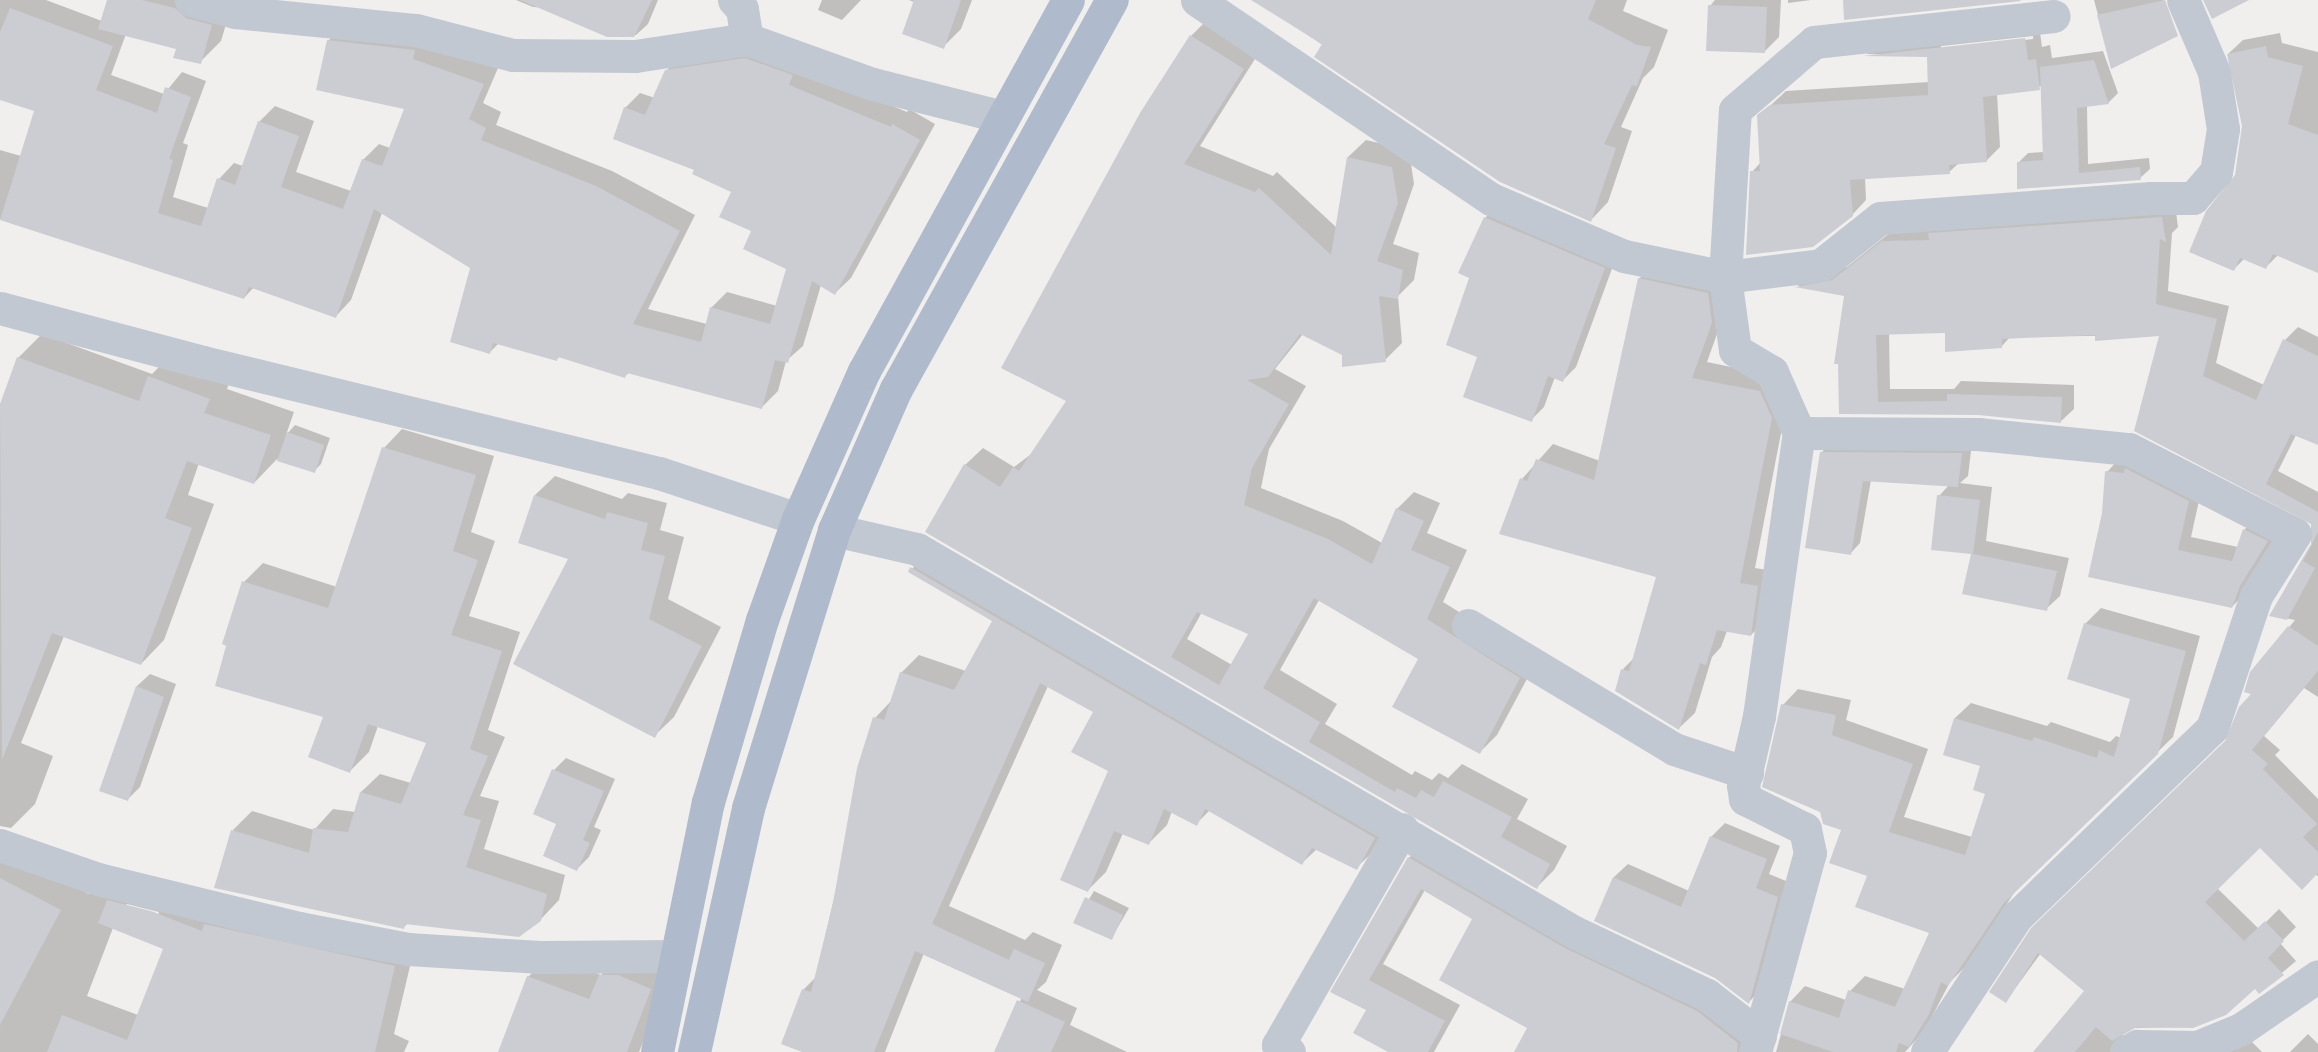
<!DOCTYPE html>
<style>
body{margin:0}
#map{position:relative;width:2318px;height:1052px;overflow:hidden;background:#f1efee;font-family:Rubik,sans-serif}
div>[style]{position:absolute}
.shadow>*{inset:0;background:#0003}
.building>*{inset:0;background:#cbcdd3}
.minor>*{height:33px;margin:-16.5px;padding:0 16.5px;transform-origin:16.5px;border-radius:16.5px;background:#c2c8d2}
.major>*{height:33px;margin:-16.5px;padding:0 16.5px;transform-origin:16.5px;border-radius:16.5px;background:#afbacc}
span{translate:-50% -50%;white-space:nowrap;text-align:center;line-height:1.15;-webkit-text-stroke:4.5px #fff;paint-order:stroke}
</style>
<div id="map">
<div class="shadow">
<div style="clip-path:polygon(0 0,46px 0,102px 21px,109px 0,218px 0,232px 4px,221px 41px,200px 62px,178px 48px,126px 34px,111px 75px,164px 94px,182px 72px,206px 81px,183px 143px,188px 145px,173px 197px,208px 208px,219px 179px,234px 163px,243px 166px,259px 122px,275px 106px,314px 121px,296px 172px,351px 191px,363px 160px,379px 144px,390px 148px,406px 108px,328px 41px,344px 25px,498px 68px,483px 103px,501px 112px,496px 125px,612px 171px,695px 215px,648px 309px,707px 324px,711px 308px,727px 292px,777px 306px,788px 268px,753px 231px,733px 191px,696px 169px,625px 108px,640px 93px,655px 98px,666px 71px,682px 55px,762px 43px,804px 69px,907px 112px,909px 109px,935px 124px,851px 278px,835px 293px,821px 285px,803px 346px,786px 361px,778px 391px,762px 407px,630px 372px,625px 376px,560px 356px,557px 359px,499px 343px,489px 353px,472px 267px,382px 213px,351px 300px,336px 316px,254px 287px,244px 298px,0 219px,0 150px,21px 156px,36px 110px,0 98px)"></div>
<div style="clip-path:polygon(516px 0,658px 0,648px 24px,636px 35px,608px 36px,554px 8px,533px 7px)"></div>
<div style="clip-path:polygon(822px 0,861px 0,842px 20px,818px 10px)"></div>
<div style="clip-path:polygon(909px 0,972px 0,961px 29px,943px 47px,914px 2px)"></div>
<div style="clip-path:polygon(1254px 0,1627px 0,1623px 11px,1668px 30px,1654px 67px,1643px 78px,1621px 127px,1632px 131px,1608px 202px,1591px 220px)"></div>
<div style="clip-path:polygon(1715px 0,1781px 0,1779px 37px,1765px 51px,1710px 6px)"></div>
<div style="clip-path:polygon(1788px 0,1811px 0,1788px 3px)"></div>
<div style="clip-path:polygon(2094px 0,2163px 0,2173px 29px,2112px 67px)"></div>
<div style="clip-path:polygon(evenodd,1209px 18px,1260px 51px,1200px 146px,1273px 176px,1277px 172px,1337px 228px,1348px 157px,1366px 140px,1409px 150px,1414px 184px,1393px 244px,1419px 253px,1414px 280px,1398px 296px,1402px 343px,1385px 360px,1343px 354px,1303px 334px,1275px 369px,1306px 386px,1269px 449px,1261px 488px,1343px 521px,1382px 543px,1397px 509px,1414px 492px,1440px 503px,1427px 533px,1467px 550px,1443px 602px,1537px 660px,1497px 735px,1480px 752px,1420px 658px,1319px 600px,1280px 670px,1337px 704px,1325px 724px,1412px 775px,1415px 771px,1432px 780px,1439px 773px,1448px 778px,1462px 764px,1528px 799px,1517px 819px,1567px 846px,1554px 870px,1537px 887px,927px 532px,965px 465px,983px 448px,1014px 467px,1034px 452px,1069px 401px,1142px 114px,1191px 36px,1209px 18px,1202px 612px,1250px 633px,1232px 665px,1187px 639px,1202px 612px)"></div>
<div style="clip-path:polygon(evenodd,2039px 25px,2042px 47px,2050px 45px,2052px 58px,2103px 51px,2118px 93px,2108px 103px,2087px 106px,2088px 164px,2149px 158px,2150px 169px,2140px 178px,2019px 187px,2018px 163px,2028px 153px,2044px 152px,2042px 86px,1997px 94px,2000px 147px,1986px 161px,1959px 163px,1949px 172px,1865px 178px,1866px 200px,1852px 215px,1752px 172px,1761px 162px,1759px 116px,1786px 91px,1929px 82px,1928px 56px,1867px 54px,1879px 42px,2039px 25px,2033px 36px,2033px 39px,1941px 49px,1941px 46px,2033px 36px)"></div>
<div style="clip-path:polygon(2280px 33px,2282px 43px,2318px 52px,2318px 271px,2278px 255px,2266px 267px,2245px 258px,2233px 270px,2236px 176px,2243px 126px,2228px 54px,2243px 40px)"></div>
<div style="clip-path:polygon(2175px 204px,2178px 227px,2172px 233px,2168px 291px,2229px 306px,2216px 363px,2264px 385px,2285px 340px,2298px 327px,2318px 337px,2318px 437px,2296px 435px,2278px 471px,2318px 492px,2318px 697px,2304px 688px,2264px 736px,2280px 750px,2275px 755px,2318px 799px,2318px 876px,2260px 846px,2217px 888px,2259px 929px,2279px 909px,2296px 927px,2280px 943px,2296px 961px,2259px 992px,2255px 987px,2193px 1027px,2128px 1028px,2122px 1032px,2127px 1052px,2042px 1052px,2086px 991px,2041px 953px,2006px 1001px,1991px 992px,2227px 741px,2254px 693px,2252px 673px,2295px 620px,2271px 615px,2312px 544px,2313px 524px,2136px 431px,2161px 335px,2010px 337px,2002px 346px,1946px 332px,1889px 333px,1890px 389px,1954px 389px,1961px 381px,2074px 385px,2074px 409px,2060px 422px,1978px 414px,1840px 413px,1846px 295px,1798px 286px,1810px 274px,1847px 267px,1896px 228px)"></div>
<div style="clip-path:polygon(1499px 205px,1617px 255px,1576px 367px,1563px 380px,1555px 377px,1544px 407px,1531px 420px,1479px 356px,1471px 277px,1460px 272px,1486px 217px)"></div>
<div style="clip-path:polygon(1655px 263px,1724px 277px,1727px 306px,1707px 362px,1775px 376px,1787px 402px,1755px 568px,1773px 571px,1767px 619px,1751px 635px,1727px 631px,1721px 647px,1712px 657px,1695px 713px,1679px 728px,1623px 669px,1635px 657px,1658px 576px,1522px 479px,1553px 444px,1600px 461px,1639px 279px)"></div>
<div style="clip-path:polygon(42px 334px,152px 374px,173px 353px,232px 375px,227px 389px,294px 412px,286px 435px,295px 425px,330px 438px,321px 464px,314px 471px,277px 459px,254px 483px,199px 463px,188px 495px,214px 504px,164px 640px,141px 664px,64px 636px,21px 743px,53px 756px,35px 804px,11px 828px,0 826px,0 408px,18px 358px)"></div>
<div style="clip-path:polygon(402px 429px,494px 456px,471px 532px,495px 541px,469px 616px,520px 632px,488px 730px,505px 737px,480px 796px,499px 801px,484px 849px,565px 875px,559px 900px,540px 920px,408px 923px,404px 927px,216px 887px,233px 830px,252px 811px,314px 830px,333px 809px,355px 812px,361px 792px,380px 774px,411px 783px,428px 743px,378px 726px,369px 752px,350px 771px,325px 716px,244px 582px,263px 563px,337px 587px,384px 448px)"></div>
<div style="clip-path:polygon(1832px 442px,1972px 443px,1968px 476px,1960px 483px,1992px 487px,1986px 541px,2069px 558px,2060px 596px,2046px 609px,1964px 592px,1973px 553px,1939px 496px,1949px 485px,1871px 480px,1860px 543px,1850px 554px,1821px 453px)"></div>
<div style="clip-path:polygon(2120px 458px,2202px 487px,2191px 537px,2238px 547px,2245px 529px,2258px 516px,2280px 528px,2245px 593px,2232px 607px,2104px 513px,2107px 472px)"></div>
<div style="clip-path:polygon(555px 476px,622px 499px,628px 493px,667px 503px,660px 530px,684px 537px,668px 599px,721px 627px,674px 717px,654px 736px,570px 559px,535px 495px)"></div>
<div style="clip-path:polygon(930px 550px,1392px 819px,1375px 850px,1356px 868px,1317px 849px,1302px 863px,1210px 810px,1196px 824px,1172px 811px,1167px 825px,1148px 844px,1123px 833px,1106px 872px,1088px 890px,1110px 771px,1095px 712px,1048px 686px,949px 906px,1025px 940px,1033px 932px,1062px 945px,1046px 982px,1037px 990px,1077px 1008px,1070px 1025px,1127px 1052px,996px 1052px,1022px 997px,924px 953px,885px 1052px,806px 1052px,783px 1043px,804px 989px,816px 977px,875px 718px,892px 700px,901px 673px,919px 655px,966px 671px,994px 620px,910px 571px)"></div>
<div style="clip-path:polygon(2101px 608px,2200px 636px,2173px 737px,2018px 887px,1964px 968px,1950px 982px,1925px 1030px,1905px 1052px,1776px 1052px,1790px 1002px,1805px 986px,1846px 1000px,1850px 991px,1865px 976px,1905px 989px,1931px 932px,1869px 875px,1783px 705px,1798px 689px,1851px 700px,1846px 720px,1928px 749px,1904px 817px,1972px 837px,1987px 793px,1982px 765px,1945px 754px,1955px 718px,1971px 703px,2047px 726px,2051px 722px,2110px 742px,2116px 736px,2121px 738px,2132px 698px,2085px 624px)"></div>
<div style="clip-path:polygon(150px 674px,176px 684px,140px 787px,127px 800px,100px 790px,137px 686px)"></div>
<div style="clip-path:polygon(566px 758px,615px 779px,594px 827px,601px 830px,589px 857px,577px 869px,558px 823px,554px 770px)"></div>
<div style="clip-path:polygon(1725px 823px,1780px 846px,1769px 874px,1791px 883px,1762px 988px,1749px 1002px,1716px 977px,1596px 920px,1614px 877px,1628px 864px,1689px 891px,1711px 837px)"></div>
<div style="clip-path:polygon(1424px 842px,1713px 996px,1764px 1052px,1516px 1052px,1529px 1027px,1474px 919px,1425px 890px,1383px 964px,1460px 1005px,1434px 1052px,1391px 1052px,1368px 1010px,1332px 991px,1409px 858px)"></div>
<div style="clip-path:polygon(evenodd,0 847px,89px 894px,109px 875px,415px 945px,394px 1034px,409px 1041px,404px 1052px,0 1052px,0 847px,127px 904px,159px 912px,158px 915px,126px 905px,127px 904px,0 847px,113px 928px,165px 948px,138px 1015px,87px 996px,113px 928px)"></div>
<div style="clip-path:polygon(1094px 891px,1129px 908px,1111px 939px,1075px 922px)"></div>
<div style="clip-path:polygon(622px 955px,669px 979px,639px 1052px,499px 1052px,528px 977px,549px 956px,601px 975px)"></div>
<div style="clip-path:polygon(2308px 1034px,2318px 1044px,2318px 1052px,2290px 1052px)"></div>
<div style="clip-path:polygon(2249px 1039px,2262px 1052px,2214px 1052px)"></div>
</div>
<div class="building">
<div style="clip-path:polygon(107px 0,142px 0,175px 8px,186px 18px,212px 25px,201px 64px,173px 58px,176px 49px,98px 29px)"></div>
<div style="clip-path:polygon(520px 0,652px 0,634px 37px,607px 37px)"></div>
<div style="clip-path:polygon(914px 0,961px 0,944px 49px,902px 34px)"></div>
<div style="clip-path:polygon(1251px 0,1596px 0,1588px 19px,1637px 45px,1651px 47px,1637px 86px,1632px 85px,1604px 144px,1616px 148px,1591px 222px,1500px 182px,1314px 57px,1322px 44px)"></div>
<div style="clip-path:polygon(1843px 0,2020px 0,2021px 1px,1844px 20px)"></div>
<div style="clip-path:polygon(2165px 0,2178px 36px,2111px 69px,2097px 15px)"></div>
<div style="clip-path:polygon(2203px 0,2249px 0,2212px 19px)"></div>
<div style="clip-path:polygon(1708px 5px,1767px 7px,1765px 53px,1706px 51px)"></div>
<div style="clip-path:polygon(10px 8px,113px 46px,96px 90px,157px 113px,165px 87px,191px 97px,169px 159px,173px 160px,158px 213px,201px 226px,217px 178px,235px 185px,258px 121px,299px 136px,281px 187px,343px 209px,362px 159px,382px 166px,404px 109px,316px 90px,327px 40px,415px 50px,413px 59px,484px 84px,469px 119px,486px 128px,481px 140px,596px 186px,680px 231px,633px 324px,701px 342px,710px 307px,770px 324px,786px 269px,743px 249px,751px 231px,719px 217px,731px 192px,692px 174px,694px 170px,613px 139px,624px 107px,645px 115px,665px 70px,745px 58px,793px 75px,789px 85px,891px 127px,892px 124px,920px 140px,835px 295px,812px 281px,788px 363px,775px 360px,762px 409px,627px 373px,625px 378px,558px 357px,557px 361px,493px 343px,490px 354px,450px 342px,470px 268px,374px 209px,336px 318px,249px 287px,244px 299px,0 220px,34px 111px,0 100px,0 32px)"></div>
<div style="clip-path:polygon(evenodd,1190px 35px,1244px 69px,1184px 164px,1255px 192px,1259px 188px,1331px 255px,1347px 157px,1392px 167px,1398px 203px,1377px 261px,1403px 270px,1398px 299px,1379px 296px,1386px 362px,1342px 367px,1342px 355px,1300px 334px,1268px 377px,1247px 380px,1289px 404px,1252px 468px,1244px 505px,1328px 539px,1372px 564px,1396px 508px,1424px 521px,1411px 550px,1450px 567px,1427px 619px,1520px 678px,1480px 754px,1392px 707px,1418px 659px,1314px 598px,1263px 688px,1320px 722px,1309px 742px,1395px 792px,1397px 788px,1416px 798px,1421px 790px,1434px 797px,1443px 781px,1512px 817px,1501px 837px,1550px 864px,1537px 889px,925px 532px,964px 464px,1000px 487px,1013px 467px,1019px 471px,1066px 401px,1001px 368px,1140px 113px,1190px 35px,1197px 612px,1248px 634px,1219px 685px,1171px 657px,1197px 612px)"></div>
<div style="clip-path:polygon(2025px 38px,2028px 60px,2036px 59px,2040px 90px,1983px 97px,1987px 162px,1949px 165px,1950px 174px,1850px 180px,1853px 216px,1813px 247px,1746px 255px,1750px 171px,1760px 171px,1757px 115px,1770px 105px,1928px 95px,1927px 57px,1863px 56px)"></div>
<div style="clip-path:polygon(2266px 46px,2268px 57px,2303px 66px,2288px 124px,2318px 135px,2318px 273px,2273px 254px,2266px 269px,2240px 258px,2234px 271px,2189px 252px,2206px 211px,2235px 175px,2242px 126px,2227px 54px)"></div>
<div style="clip-path:polygon(2094px 60px,2109px 104px,2077px 108px,2079px 173px,2140px 167px,2141px 180px,2017px 189px,2017px 162px,2043px 160px,2040px 67px)"></div>
<div style="clip-path:polygon(1484px 217px,1605px 268px,1563px 382px,1548px 376px,1532px 422px,1463px 397px,1477px 357px,1446px 345px,1469px 278px,1458px 273px)"></div>
<div style="clip-path:polygon(2162px 217px,2166px 242px,2160px 239px,2156px 304px,2217px 319px,2203px 376px,2256px 400px,2283px 339px,2318px 356px,2318px 445px,2291px 434px,2266px 484px,2318px 512px,2318px 532px,2303px 561px,2315px 568px,2287px 620px,2269px 616px,2311px 544px,2311px 524px,2134px 431px,2159px 336px,2095px 341px,2095px 335px,2002px 339px,2002px 348px,1945px 352px,1945px 333px,1876px 335px,1878px 402px,1947px 401px,1947px 394px,2062px 397px,2061px 423px,1978px 415px,1839px 414px,1838px 364px,1834px 364px,1844px 296px,1795px 287px,1832px 280px,1882px 241px,1929px 240px,1928px 233px)"></div>
<div style="clip-path:polygon(1638px 278px,1708px 293px,1712px 323px,1692px 378px,1760px 391px,1772px 418px,1740px 583px,1758px 586px,1751px 636px,1717px 630px,1706px 665px,1700px 663px,1679px 730px,1615px 691px,1621px 669px,1629px 671px,1656px 577px,1499px 534px,1520px 478px,1527px 481px,1536px 459px,1594px 480px)"></div>
<div style="clip-path:polygon(17px 357px,139px 401px,148px 376px,210px 399px,204px 413px,271px 435px,254px 484px,187px 461px,165px 518px,192px 528px,141px 665px,52px 633px,2px 760px,0 404px)"></div>
<div style="clip-path:polygon(287px 432px,324px 445px,315px 473px,277px 461px)"></div>
<div style="clip-path:polygon(382px 447px,476px 475px,453px 551px,478px 560px,451px 635px,502px 651px,470px 749px,488px 756px,463px 815px,481px 820px,466px 867px,547px 894px,541px 921px,519px 937px,405px 924px,404px 929px,214px 888px,231px 830px,309px 853px,313px 828px,348px 832px,360px 792px,401px 804px,426px 743px,368px 724px,350px 773px,308px 757px,323px 717px,215px 686px,226px 646px,222px 644px,242px 581px,328px 608px)"></div>
<div style="clip-path:polygon(1820px 452px,1962px 453px,1958px 487px,1863px 481px,1851px 555px,1805px 548px)"></div>
<div style="clip-path:polygon(2125px 468px,2189px 501px,2178px 550px,2232px 561px,2243px 529px,2268px 541px,2240px 586px,2232px 608px,2088px 577px,2102px 513px,2105px 471px,2124px 473px)"></div>
<div style="clip-path:polygon(534px 495px,605px 519px,607px 512px,648px 523px,641px 550px,665px 556px,649px 619px,702px 646px,655px 738px,513px 664px,568px 559px,518px 543px)"></div>
<div style="clip-path:polygon(1937px 495px,1980px 500px,1973px 554px,2057px 571px,2047px 611px,1962px 594px,1971px 554px,1931px 550px)"></div>
<div style="clip-path:polygon(910px 567px,1375px 838px,1357px 870px,1312px 848px,1302px 865px,1205px 809px,1197px 826px,1164px 809px,1149px 845px,1114px 831px,1088px 892px,1060px 880px,1108px 771px,1071px 752px,1093px 712px,1040px 683px,932px 924px,1009px 960px,1014px 949px,1045px 963px,1028px 1002px,915px 951px,874px 1052px,802px 1052px,781px 1044px,802px 989px,811px 992px,833px 903px,857px 768px,873px 717px,884px 720px,900px 672px,954px 690px,992px 621px,908px 572px)"></div>
<div style="clip-path:polygon(2084px 623px,2186px 651px,2158px 754px,2004px 903px,1948px 986px,1941px 982px,1929px 1014px,1909px 1047px,1899px 1043px,1896px 1052px,1833px 1052px,1780px 1034px,1789px 1001px,1839px 1018px,1848px 990px,1895px 1007px,1929px 933px,1855px 907px,1867px 876px,1829px 863px,1841px 830px,1823px 824px,1820px 812px,1762px 787px,1781px 704px,1836px 715px,1832px 735px,1913px 764px,1889px 832px,1965px 855px,1985px 794px,1973px 790px,1980px 766px,1943px 755px,1954px 718px,2032px 741px,2034px 737px,2097px 758px,2099px 750px,2114px 757px,2130px 699px,2067px 679px)"></div>
<div style="clip-path:polygon(2288px 626px,2318px 646px,2318px 671px,2252px 750px,2268px 764px,2263px 769px,2317px 824px,2303px 837px,2318px 852px,2318px 873px,2302px 890px,2260px 848px,2205px 902px,2244px 941px,2265px 921px,2284px 941px,2268px 958px,2284px 975px,2259px 994px,2255px 989px,2226px 1015px,2193px 1028px,2137px 1027px,2112px 1041px,2096px 1027px,2075px 1052px,2033px 1052px,2084px 991px,2038px 953px,2006px 1003px,1989px 992px,2031px 928px,2225px 741px,2239px 707px,2251px 694px,2244px 692px,2250px 672px)"></div>
<div style="clip-path:polygon(136px 686px,164px 697px,128px 801px,99px 791px)"></div>
<div style="clip-path:polygon(552px 769px,604px 791px,583px 840px,590px 843px,577px 871px,543px 856px,556px 824px,533px 814px)"></div>
<div style="clip-path:polygon(1710px 836px,1767px 859px,1756px 888px,1778px 897px,1749px 1004px,1715px 978px,1594px 921px,1613px 877px,1681px 907px)"></div>
<div style="clip-path:polygon(1408px 857px,1565px 948px,1697px 1011px,1738px 1043px,1737px 1052px,1514px 1052px,1527px 1028px,1439px 980px,1472px 919px,1421px 889px,1369px 980px,1445px 1021px,1428px 1052px,1388px 1052px,1353px 1033px,1366px 1010px,1330px 992px)"></div>
<div style="clip-path:polygon(0 878px,61px 910px,0 1025px)"></div>
<div style="clip-path:polygon(1085px 897px,1123px 915px,1112px 940px,1073px 923px)"></div>
<div style="clip-path:polygon(107px 900px,151px 911px,202px 931px,204px 924px,395px 966px,375px 1052px,47px 1052px,62px 1015px,127px 1040px,163px 949px,98px 923px)"></div>
<div style="clip-path:polygon(599px 975px,618px 975px,651px 989px,627px 1052px,498px 1052px,527px 976px,589px 999px)"></div>
<div style="clip-path:polygon(1017px 1000px,1065px 1022px,1051px 1052px,994px 1052px)"></div>
</div>
<div class="minor">
<div style="left:191px;top:0;width:46px;rotate:15.3deg"></div>
<div style="left:235px;top:12px;width:182px;rotate:5.7deg"></div>
<div style="left:416px;top:30px;width:100px;rotate:14.5deg"></div>
<div style="left:513px;top:55px;width:122px;rotate:0.5deg"></div>
<div style="left:635px;top:56px;width:113px;rotate:-8.6deg"></div>
<div style="left:747px;top:39px;width:134px;rotate:19.7deg"></div>
<div style="left:873px;top:84px;width:133px;rotate:14.3deg"></div>
<div style="left:734px;top:0;width:12px;rotate:48deg"></div>
<div style="left:742px;top:9px;width:30px;rotate:81deg"></div>
<div style="left:1197px;top:0;width:355px;rotate:34.1deg"></div>
<div style="left:1491px;top:199px;width:145px;rotate:23.2deg"></div>
<div style="left:1624px;top:256px;width:103px;rotate:11.7deg"></div>
<div style="left:1725px;top:277px;width:97px;rotate:-7.1deg"></div>
<div style="left:1821px;top:265px;width:75px;rotate:-38.5deg"></div>
<div style="left:1880px;top:218px;width:272px;rotate:-4.2deg"></div>
<div style="left:2151px;top:198px;width:42px"></div>
<div style="left:2193px;top:198px;width:35px;rotate:-49deg"></div>
<div style="left:2216px;top:172px;width:44px;rotate:-80.8deg"></div>
<div style="left:2223px;top:129px;width:58px;rotate:-99deg"></div>
<div style="left:2214px;top:72px;width:78px;rotate:-113.3deg"></div>
<div style="left:0;top:308px;width:210px;rotate:14.9deg"></div>
<div style="left:203px;top:362px;width:469px;rotate:13.7deg"></div>
<div style="left:659px;top:473px;width:146px;rotate:18.3deg"></div>
<div style="left:1799px;top:433px;width:179px;rotate:0.3deg"></div>
<div style="left:1978px;top:434px;width:152px;rotate:5.7deg"></div>
<div style="left:2129px;top:449px;width:186px;rotate:27.1deg"></div>
<div style="left:2295px;top:534px;width:73px;rotate:122.2deg"></div>
<div style="left:2256px;top:596px;width:139px;rotate:108.4deg"></div>
<div style="left:2212px;top:728px;width:271px;rotate:136deg"></div>
<div style="left:2017px;top:916px;width:163px;rotate:123.5deg"></div>
<div style="left:834px;top:530px;width:85px;rotate:12.9deg"></div>
<div style="left:917px;top:549px;width:760px;rotate:30.24deg"></div>
<div style="left:1574px;top:932px;width:147px;rotate:25.3deg"></div>
<div style="left:1707px;top:995px;width:67px;rotate:37.7deg"></div>
<div style="left:1468px;top:625px;width:240px;rotate:31deg"></div>
<div style="left:1674px;top:749px;width:77px;rotate:18.2deg"></div>
<div style="left:0;top:845px;width:104px;rotate:19.1deg"></div>
<div style="left:98px;top:879px;width:207px;rotate:13.7deg"></div>
<div style="left:299px;top:928px;width:111px;rotate:10.9deg"></div>
<div style="left:408px;top:949px;width:132px;rotate:3.5deg"></div>
<div style="left:540px;top:957px;width:136px;rotate:-0.4deg"></div>
<div style="left:1289px;top:1052px;width:13px;rotate:-148deg"></div>
<div style="left:1278px;top:1045px;width:249px;rotate:-60.1deg"></div>
<div style="left:1755px;top:1052px;width:206px;rotate:-74.6deg"></div>
<div style="left:1810px;top:853px;width:25px;rotate:-102deg"></div>
<div style="left:1805px;top:829px;width:67px;rotate:-153.4deg"></div>
<div style="left:1745px;top:799px;width:14px;rotate:-98deg"></div>
<div style="left:1743px;top:785px;width:71px;rotate:-76.9deg"></div>
<div style="left:1759px;top:716px;width:286px;rotate:-82deg"></div>
<div style="left:1799px;top:433px;width:67px;rotate:-113.9deg"></div>
<div style="left:1772px;top:372px;width:43px;rotate:-149.3deg"></div>
<div style="left:1735px;top:350px;width:74px;rotate:-97.8deg"></div>
<div style="left:1725px;top:277px;width:167px;rotate:-86.6deg"></div>
<div style="left:1735px;top:110px;width:104px;rotate:-40.7deg"></div>
<div style="left:1814px;top:42px;width:241px;rotate:-6.2deg"></div>
<div style="left:2126px;top:1052px;width:13px;rotate:-29deg"></div>
<div style="left:2137px;top:1046px;width:60px;rotate:1deg"></div>
<div style="left:2197px;top:1047px;width:48px;rotate:-22.2deg"></div>
<div style="left:2241px;top:1029px;width:93px;rotate:-34.5deg"></div>
</div>
<div class="major">
<div style="left:657px;top:1052px;width:255px;rotate:-78.5deg"></div>
<div style="left:708px;top:802px;width:190px;rotate:-73.5deg"></div>
<div style="left:762px;top:620px;width:107px;rotate:-70.4deg"></div>
<div style="left:798px;top:519px;width:162px;rotate:-66deg"></div>
<div style="left:864px;top:371px;width:423px;rotate:-61.2deg"></div>
<div style="left:694px;top:1052px;width:250px;rotate:-77.5deg"></div>
<div style="left:748px;top:808px;width:291px;rotate:-72.8deg"></div>
<div style="left:834px;top:530px;width:154px;rotate:-66.3deg"></div>
<div style="left:896px;top:389px;width:445px;rotate:-61deg"></div>
</div>
</div>
